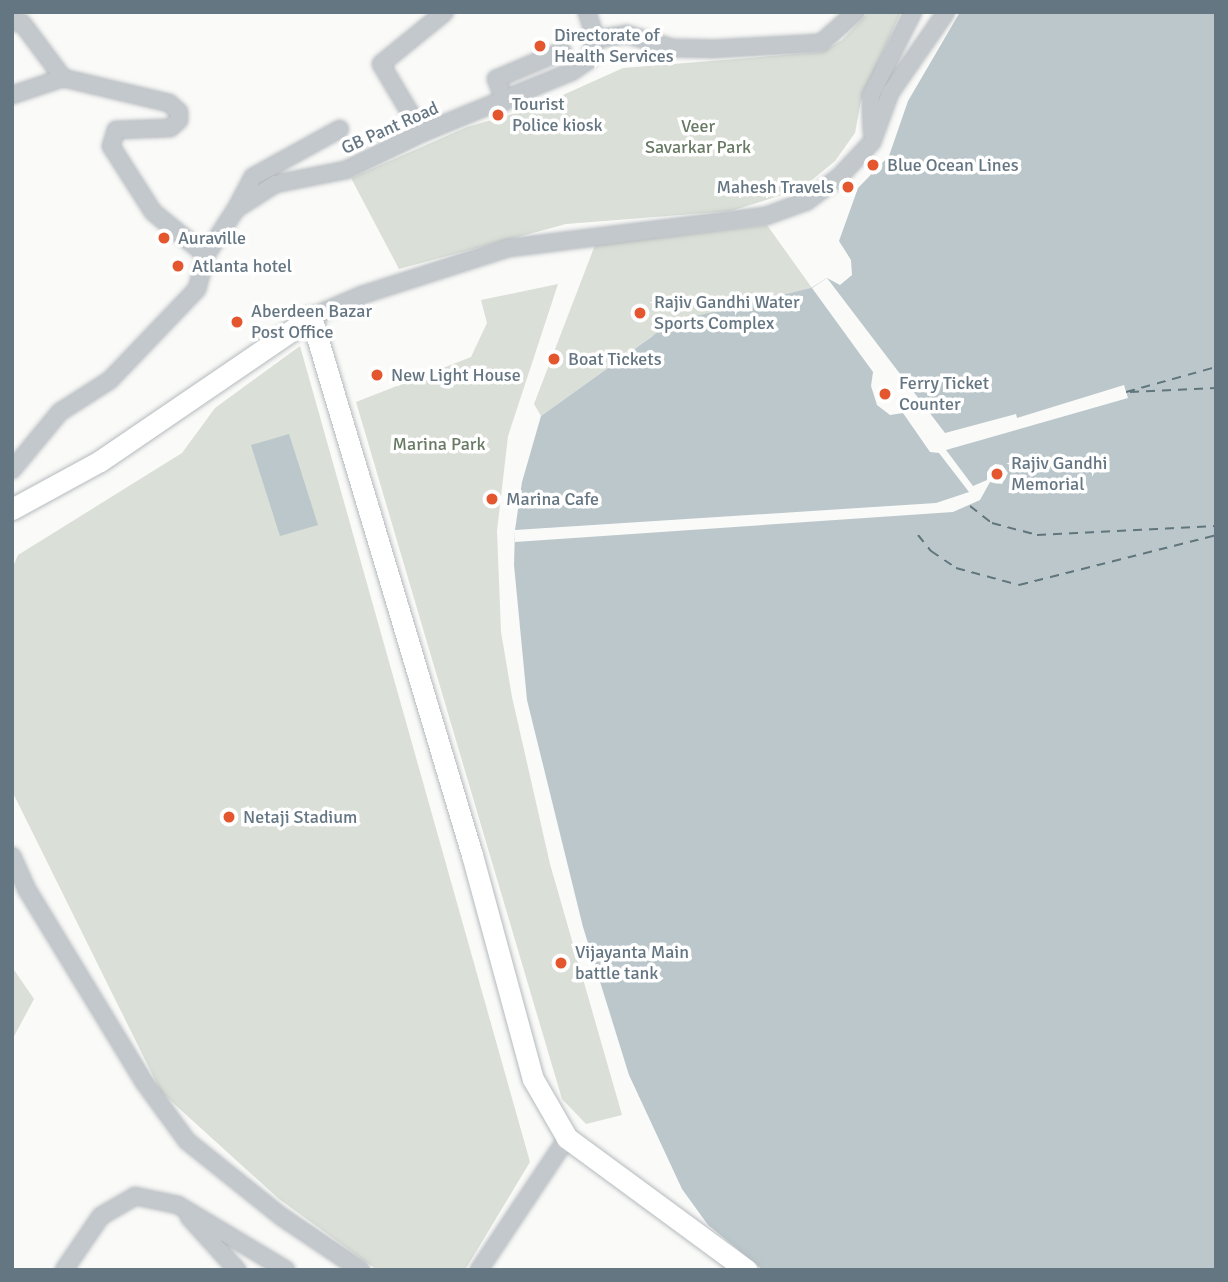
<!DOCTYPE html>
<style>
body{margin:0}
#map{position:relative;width:1228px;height:1282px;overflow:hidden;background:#fafaf8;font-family:Signika,sans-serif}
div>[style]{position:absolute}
.green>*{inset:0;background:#dadfd7}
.water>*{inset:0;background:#bbc7cb}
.pier>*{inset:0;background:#fafaf8}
.ferry>*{height:2px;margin-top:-1px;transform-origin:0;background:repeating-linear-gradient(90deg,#60757c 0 9px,transparent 0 16px)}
.roads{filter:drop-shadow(0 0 2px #b5babe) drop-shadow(0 0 2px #b5babe)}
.minor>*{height:16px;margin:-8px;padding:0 8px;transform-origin:8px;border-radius:8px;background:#c3c8cc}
.major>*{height:21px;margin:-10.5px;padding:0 10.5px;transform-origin:10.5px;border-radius:10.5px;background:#fff}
.dots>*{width:19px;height:19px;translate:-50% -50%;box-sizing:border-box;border:4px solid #fff;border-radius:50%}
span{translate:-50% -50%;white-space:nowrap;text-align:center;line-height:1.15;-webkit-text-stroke:7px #fff;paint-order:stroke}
.poi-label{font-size:18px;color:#657683}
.left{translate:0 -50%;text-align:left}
.right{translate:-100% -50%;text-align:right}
.park-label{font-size:18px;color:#687a64}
.street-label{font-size:18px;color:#657683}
.frame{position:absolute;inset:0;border:14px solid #657683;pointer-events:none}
</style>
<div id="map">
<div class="green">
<div style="clip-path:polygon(869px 12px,901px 12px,861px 101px,855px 133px,835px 161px,801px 189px,731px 211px,566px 224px,399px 269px,351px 178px,467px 127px,534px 108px,623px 68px,822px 52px,842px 40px)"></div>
<div style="clip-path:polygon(767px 225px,812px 288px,652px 336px,541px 416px,534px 404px,595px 245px)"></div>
<div style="clip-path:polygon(558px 284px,508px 436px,497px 531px,501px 632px,512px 697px,550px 864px,622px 1115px,586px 1124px,562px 1099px,356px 402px,471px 357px,487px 323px,481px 300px)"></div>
<div style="clip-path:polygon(300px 346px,530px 1162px,465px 1270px,377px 1270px,279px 1199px,161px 1092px,12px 791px,12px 569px,18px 555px,182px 453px,215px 408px)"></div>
<div style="clip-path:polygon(12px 967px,34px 999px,12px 1040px)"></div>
</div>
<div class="water">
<div style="clip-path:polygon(960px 12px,1216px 12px,1216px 1270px,763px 1270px,708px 1225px,682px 1189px,629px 1075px,583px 927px,527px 700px,514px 565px,515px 530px,522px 482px,541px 416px,672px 322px,811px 288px,827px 278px,840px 285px,852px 275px,851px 260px,839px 241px,858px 188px,889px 156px,908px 101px)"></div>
<div style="clip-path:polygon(289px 434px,318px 525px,280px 536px,251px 445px)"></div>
</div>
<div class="pier">
<div style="clip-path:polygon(827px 278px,945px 433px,1016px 414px,1017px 418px,1124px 385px,1128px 398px,946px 450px,973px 486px,987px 480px,987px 472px,995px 464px,1002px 465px,1008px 473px,1002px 484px,990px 482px,980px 500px,953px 512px,515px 542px,515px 530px,936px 503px,969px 492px,939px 453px,930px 452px,903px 413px,890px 415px,877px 405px,871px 386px,873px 372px,812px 288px)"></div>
</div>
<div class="ferry">
<div style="left:1126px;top:392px;width:93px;rotate:-15.5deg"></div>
<div style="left:1130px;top:392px;width:86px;rotate:-2.7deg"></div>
<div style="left:970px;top:506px;width:28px;rotate:38deg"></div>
<div style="left:992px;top:523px;width:47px;rotate:14.9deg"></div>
<div style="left:1037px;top:535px;width:179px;rotate:-2.9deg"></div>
<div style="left:918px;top:535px;width:21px;rotate:51deg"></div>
<div style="left:931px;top:551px;width:30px;rotate:34deg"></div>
<div style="left:956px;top:568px;width:65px;rotate:15.1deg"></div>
<div style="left:1019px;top:585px;width:203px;rotate:-14.2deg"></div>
</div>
<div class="roads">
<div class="minor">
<div style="left:587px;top:12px;width:28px;rotate:72deg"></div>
<div style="left:596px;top:39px;width:30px;rotate:-9deg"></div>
<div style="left:626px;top:34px;width:48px;rotate:16.9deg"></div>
<div style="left:672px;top:48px;width:39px;rotate:1deg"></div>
<div style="left:711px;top:49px;width:110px;rotate:-3.1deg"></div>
<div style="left:821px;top:43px;width:47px;rotate:-41.5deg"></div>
<div style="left:12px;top:22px;width:10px;rotate:6deg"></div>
<div style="left:22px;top:23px;width:69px;rotate:53.3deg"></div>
<div style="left:63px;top:78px;width:109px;rotate:13.3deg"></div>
<div style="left:169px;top:103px;width:13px;rotate:42deg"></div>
<div style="left:179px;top:112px;width:8px;rotate:90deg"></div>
<div style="left:179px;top:120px;width:12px;rotate:138deg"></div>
<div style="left:170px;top:128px;width:54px;rotate:177.9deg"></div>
<div style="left:116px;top:130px;width:17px;rotate:107deg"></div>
<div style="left:111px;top:146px;width:78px;rotate:57.5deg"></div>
<div style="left:153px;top:212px;width:68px;rotate:39.1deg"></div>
<div style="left:12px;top:95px;width:54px;rotate:-18.4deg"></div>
<div style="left:505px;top:102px;width:25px;rotate:-111deg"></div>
<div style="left:496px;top:79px;width:72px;rotate:-23deg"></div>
<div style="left:872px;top:132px;width:37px;rotate:-92deg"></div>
<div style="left:871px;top:95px;width:93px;rotate:-63.2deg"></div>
<div style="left:422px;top:133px;width:80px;rotate:-120.7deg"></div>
<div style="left:381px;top:64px;width:82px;rotate:-39.1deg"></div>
<div style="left:237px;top:207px;width:34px;rotate:-62deg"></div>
<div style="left:253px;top:177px;width:99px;rotate:-28.9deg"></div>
<div style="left:311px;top:317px;width:56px;rotate:-23.3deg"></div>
<div style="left:362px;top:295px;width:153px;rotate:-17.8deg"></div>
<div style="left:508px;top:248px;width:260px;rotate:-7.1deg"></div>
<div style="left:766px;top:216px;width:44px;rotate:-20.1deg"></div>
<div style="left:807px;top:201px;width:41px;rotate:-37.1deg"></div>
<div style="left:840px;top:176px;width:47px;rotate:-46.7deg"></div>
<div style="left:872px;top:142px;width:52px;rotate:-69.8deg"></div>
<div style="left:890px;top:93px;width:98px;rotate:-55.3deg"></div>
<div style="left:12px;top:470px;width:75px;rotate:-50.4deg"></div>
<div style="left:60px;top:412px;width:59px;rotate:-32.6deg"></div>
<div style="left:110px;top:380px;width:126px;rotate:-46.3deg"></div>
<div style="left:197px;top:289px;width:35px;rotate:-75deg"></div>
<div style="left:206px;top:255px;width:55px;rotate:-56.9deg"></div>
<div style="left:236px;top:209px;width:46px;rotate:-32.7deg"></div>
<div style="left:275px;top:184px;width:72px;rotate:-11.2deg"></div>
<div style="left:346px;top:170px;width:85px;rotate:-26deg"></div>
<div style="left:422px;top:133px;width:161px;rotate:-22.3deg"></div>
<div style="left:571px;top:72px;width:22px;rotate:-34deg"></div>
<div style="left:589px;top:60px;width:22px;rotate:-72deg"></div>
<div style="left:12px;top:856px;width:35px;rotate:66deg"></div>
<div style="left:26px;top:888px;width:227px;rotate:58.7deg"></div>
<div style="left:144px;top:1082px;width:73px;rotate:53.9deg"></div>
<div style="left:187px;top:1141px;width:122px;rotate:38.7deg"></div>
<div style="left:282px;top:1217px;width:95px;rotate:33.9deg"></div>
<div style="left:189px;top:1217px;width:72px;rotate:47.8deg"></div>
<div style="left:64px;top:1270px;width:65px;rotate:-55.6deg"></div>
<div style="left:101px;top:1216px;width:39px;rotate:-30deg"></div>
<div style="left:135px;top:1196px;width:44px;rotate:11.8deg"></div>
<div style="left:178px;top:1205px;width:126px;rotate:31deg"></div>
<div style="left:479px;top:1270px;width:159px;rotate:-56.3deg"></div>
</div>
<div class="major">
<div style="left:12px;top:509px;width:100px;rotate:-28.6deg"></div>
<div style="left:100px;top:461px;width:255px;rotate:-34.3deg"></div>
<div style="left:311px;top:317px;width:562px;rotate:73.34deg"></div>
<div style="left:472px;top:855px;width:232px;rotate:74.8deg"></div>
<div style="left:533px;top:1079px;width:68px;rotate:60deg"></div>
<div style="left:567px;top:1138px;width:223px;rotate:36.3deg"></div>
</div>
</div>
<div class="dots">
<div style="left:540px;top:46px;background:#e4572e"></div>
<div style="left:498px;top:115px;background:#e4572e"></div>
<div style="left:873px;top:165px;background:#e4572e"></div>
<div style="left:848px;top:187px;background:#e4572e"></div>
<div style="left:164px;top:238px;background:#e4572e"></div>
<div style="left:178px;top:266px;background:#e4572e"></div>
<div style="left:640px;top:313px;background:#e4572e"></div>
<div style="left:237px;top:322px;background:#e4572e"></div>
<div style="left:554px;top:359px;background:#e4572e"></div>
<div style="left:377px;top:375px;background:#e4572e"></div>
<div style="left:885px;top:394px;background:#e4572e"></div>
<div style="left:997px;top:474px;background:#e4572e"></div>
<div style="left:492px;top:499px;background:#e4572e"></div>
<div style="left:229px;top:817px;background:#e4572e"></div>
<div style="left:561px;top:963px;background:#e4572e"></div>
</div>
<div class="poi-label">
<span class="left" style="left:554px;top:46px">Directorate of<br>Health Services</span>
<span class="left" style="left:512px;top:115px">Tourist<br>Police kiosk</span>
<span class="left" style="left:887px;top:165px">Blue Ocean Lines</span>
<span class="right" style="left:834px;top:187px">Mahesh Travels</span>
<span class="left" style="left:178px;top:238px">Auraville</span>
<span class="left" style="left:192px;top:266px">Atlanta hotel</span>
<span class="left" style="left:654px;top:313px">Rajiv Gandhi Water<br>Sports Complex</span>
<span class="left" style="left:251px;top:322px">Aberdeen Bazar<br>Post Office</span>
<span class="left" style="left:568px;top:359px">Boat Tickets</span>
<span class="left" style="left:391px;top:375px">New Light House</span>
<span class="left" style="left:899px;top:394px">Ferry Ticket<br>Counter</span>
<span class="left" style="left:1011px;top:474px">Rajiv Gandhi<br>Memorial</span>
<span class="left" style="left:506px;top:499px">Marina Cafe</span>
<span class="left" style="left:243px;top:817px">Netaji Stadium</span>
<span class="left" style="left:575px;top:963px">Vijayanta Main<br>battle tank</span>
</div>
<div class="park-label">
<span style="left:698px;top:137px">Veer<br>Savarkar Park</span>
<span style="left:439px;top:444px">Marina Park</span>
</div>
<div class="street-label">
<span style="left:390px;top:128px;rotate:-24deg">GB Pant Road</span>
</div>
<div class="frame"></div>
</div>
